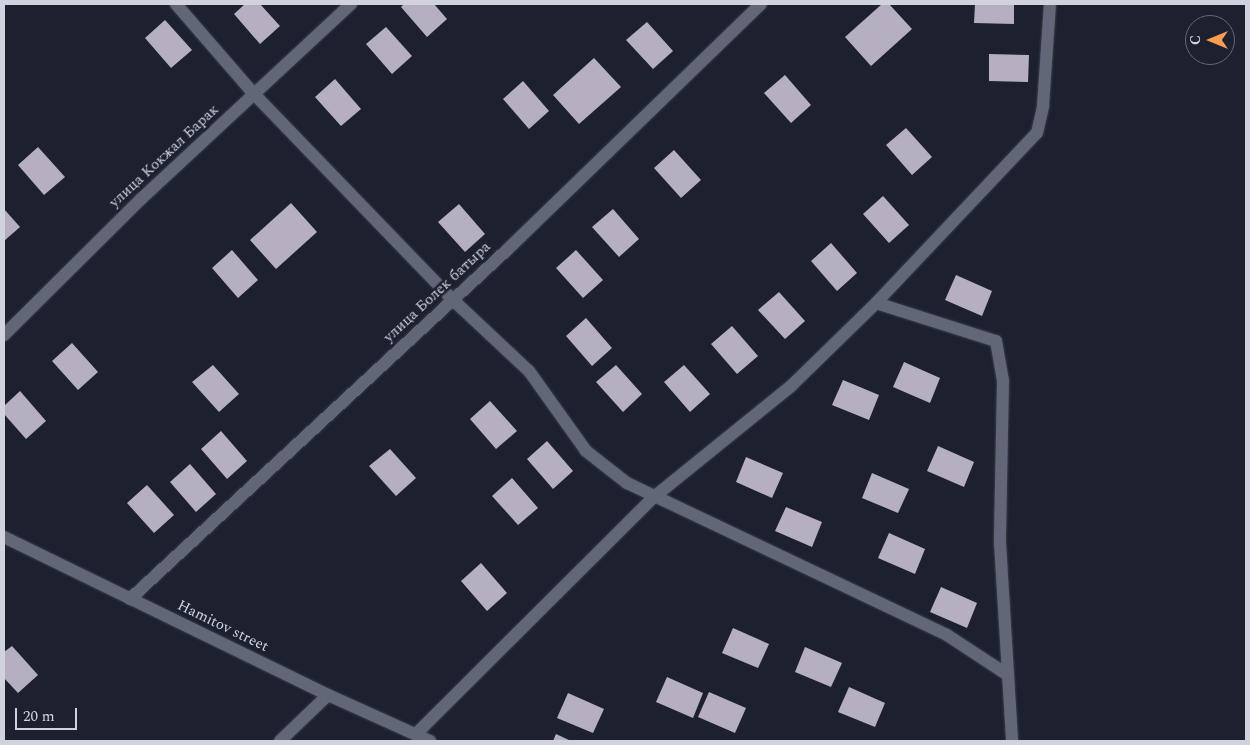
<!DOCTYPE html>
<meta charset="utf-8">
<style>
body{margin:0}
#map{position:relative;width:1250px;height:745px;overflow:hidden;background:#1d212f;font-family:Spectral,serif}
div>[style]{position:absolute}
.building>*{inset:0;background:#b6afc2}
.roads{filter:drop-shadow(0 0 1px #3b3e4a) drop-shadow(0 0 1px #3b3e4a)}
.street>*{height:12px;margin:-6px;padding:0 6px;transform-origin:6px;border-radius:6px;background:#626778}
.secondary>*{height:12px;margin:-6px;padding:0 6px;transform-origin:6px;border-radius:6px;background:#626778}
span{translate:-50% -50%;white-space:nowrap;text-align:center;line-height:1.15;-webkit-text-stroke:5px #1d212f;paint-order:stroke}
.street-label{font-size:15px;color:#d0d3dd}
.frame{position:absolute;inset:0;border:5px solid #d0d3dd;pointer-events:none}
.north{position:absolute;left:1185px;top:15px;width:50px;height:50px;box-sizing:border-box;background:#1d212f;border:1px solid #656875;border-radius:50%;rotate:270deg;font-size:14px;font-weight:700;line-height:20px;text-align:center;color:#d0d3dd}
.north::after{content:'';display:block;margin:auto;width:18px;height:22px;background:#fc9d53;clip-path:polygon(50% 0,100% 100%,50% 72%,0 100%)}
.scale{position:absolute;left:15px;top:708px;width:62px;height:22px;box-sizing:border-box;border:2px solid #d0d3dd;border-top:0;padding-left:6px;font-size:15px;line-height:18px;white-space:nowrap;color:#d0d3dd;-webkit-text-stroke:4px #1d212f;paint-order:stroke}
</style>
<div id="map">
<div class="building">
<div style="clip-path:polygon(245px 4px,260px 4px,280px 26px,260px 44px,234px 14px)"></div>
<div style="clip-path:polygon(404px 4px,434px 4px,447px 19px,427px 37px,401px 7px)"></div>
<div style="clip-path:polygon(882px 4px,889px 4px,912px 29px,871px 66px,845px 37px)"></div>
<div style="clip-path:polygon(975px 4px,1014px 4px,1014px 24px,974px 23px)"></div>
<div style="clip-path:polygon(165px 20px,192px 50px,171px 68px,145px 38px)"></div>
<div style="clip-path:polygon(647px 22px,673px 51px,653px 69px,626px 40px)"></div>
<div style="clip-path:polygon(386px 27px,412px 56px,392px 74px,366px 44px)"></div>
<div style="clip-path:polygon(989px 54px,1029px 55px,1028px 82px,989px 81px)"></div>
<div style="clip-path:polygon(594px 58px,621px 87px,579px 124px,553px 95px)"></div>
<div style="clip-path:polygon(785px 75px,811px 105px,791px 123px,764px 93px)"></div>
<div style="clip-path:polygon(335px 79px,361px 109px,341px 126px,315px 97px)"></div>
<div style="clip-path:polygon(523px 81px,549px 111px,529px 129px,503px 99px)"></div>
<div style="clip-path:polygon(906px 128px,932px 157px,912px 175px,886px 145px)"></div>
<div style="clip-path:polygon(38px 147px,65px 177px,44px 195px,18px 165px)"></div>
<div style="clip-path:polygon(674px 150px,701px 180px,681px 198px,654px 168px)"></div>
<div style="clip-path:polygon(883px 196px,909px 225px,889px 243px,863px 214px)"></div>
<div style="clip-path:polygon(291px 203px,317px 232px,276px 269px,250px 240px)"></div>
<div style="clip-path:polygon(459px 204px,485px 234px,465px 252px,438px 222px)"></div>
<div style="clip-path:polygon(4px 209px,20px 227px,4px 241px)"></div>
<div style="clip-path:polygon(613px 209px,639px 239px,619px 257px,592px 227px)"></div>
<div style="clip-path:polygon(831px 243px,857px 273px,837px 291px,811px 261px)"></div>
<div style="clip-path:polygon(232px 250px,258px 280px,238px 298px,212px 268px)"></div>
<div style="clip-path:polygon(576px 250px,603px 280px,583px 298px,556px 268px)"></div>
<div style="clip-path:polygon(956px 275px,992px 291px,982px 316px,945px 300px)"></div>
<div style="clip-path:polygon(779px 292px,805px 321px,785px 339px,758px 310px)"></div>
<div style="clip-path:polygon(586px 318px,612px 348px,592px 366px,566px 336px)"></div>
<div style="clip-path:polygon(732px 326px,758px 356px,737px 374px,711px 344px)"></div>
<div style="clip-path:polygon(72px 343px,98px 372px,78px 390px,52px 361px)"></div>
<div style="clip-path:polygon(904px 362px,940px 378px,930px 403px,893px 387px)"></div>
<div style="clip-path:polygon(213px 365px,239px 394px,219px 412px,192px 382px)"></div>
<div style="clip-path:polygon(616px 365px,642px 394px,623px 412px,596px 382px)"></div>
<div style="clip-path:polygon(684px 365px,710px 394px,690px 412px,664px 382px)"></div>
<div style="clip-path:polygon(843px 380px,879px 395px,869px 420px,832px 405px)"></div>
<div style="clip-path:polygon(20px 391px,46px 421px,26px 439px,4px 414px,4px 406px)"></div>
<div style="clip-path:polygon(490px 401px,517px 431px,496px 449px,470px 419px)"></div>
<div style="clip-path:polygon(221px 431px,247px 461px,227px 479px,201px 449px)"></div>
<div style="clip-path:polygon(547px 441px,573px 471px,553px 489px,527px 459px)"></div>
<div style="clip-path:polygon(938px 446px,974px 462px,964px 487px,927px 471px)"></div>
<div style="clip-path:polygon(390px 449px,416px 478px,396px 496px,369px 466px)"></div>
<div style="clip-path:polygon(746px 457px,783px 473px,772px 498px,736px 482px)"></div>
<div style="clip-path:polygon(190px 464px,216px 494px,196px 512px,170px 482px)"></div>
<div style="clip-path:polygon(872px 473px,909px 489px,898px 513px,862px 498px)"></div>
<div style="clip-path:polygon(512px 478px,538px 508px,518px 525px,492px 496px)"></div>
<div style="clip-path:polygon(147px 485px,174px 515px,154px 533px,127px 503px)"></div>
<div style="clip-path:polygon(786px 507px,822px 522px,812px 547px,775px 531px)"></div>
<div style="clip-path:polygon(889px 533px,925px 549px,915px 574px,878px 558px)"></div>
<div style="clip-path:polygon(481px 563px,507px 593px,487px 611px,461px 581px)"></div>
<div style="clip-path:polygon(941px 587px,977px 603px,967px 628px,930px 612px)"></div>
<div style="clip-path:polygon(733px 628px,769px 644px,758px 668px,722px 653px)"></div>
<div style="clip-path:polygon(12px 646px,38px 675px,18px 693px,4px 678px,4px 652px)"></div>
<div style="clip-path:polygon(805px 647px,842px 663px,831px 687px,795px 672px)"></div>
<div style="clip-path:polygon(667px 677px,703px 693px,693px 718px,656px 702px)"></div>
<div style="clip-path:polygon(849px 687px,885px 703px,875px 727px,838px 712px)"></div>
<div style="clip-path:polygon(709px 692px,746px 708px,735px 733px,698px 717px)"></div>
<div style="clip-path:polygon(568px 693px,604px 709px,593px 733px,557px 718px)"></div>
<div style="clip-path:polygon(556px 734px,571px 741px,553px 741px)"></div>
</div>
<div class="roads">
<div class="street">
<div style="left:176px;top:4px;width:119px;rotate:49.1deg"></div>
<div style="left:254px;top:94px;width:286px;rotate:46deg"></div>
<div style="left:453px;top:300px;width:104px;rotate:43.1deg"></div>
<div style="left:529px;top:371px;width:98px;rotate:54.5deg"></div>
<div style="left:586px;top:451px;width:52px;rotate:38deg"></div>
<div style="left:627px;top:483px;width:354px;rotate:25.4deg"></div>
<div style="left:947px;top:635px;width:73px;rotate:33.3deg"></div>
<div style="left:876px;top:303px;width:126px;rotate:17.6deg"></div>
<div style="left:996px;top:341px;width:40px;rotate:80deg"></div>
<div style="left:1003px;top:380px;width:163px;rotate:91.1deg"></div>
<div style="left:1000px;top:543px;width:198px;rotate:86.5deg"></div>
<div style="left:4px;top:335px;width:193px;rotate:-44.8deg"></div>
<div style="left:141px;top:199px;width:287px;rotate:-42.9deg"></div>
<div style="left:130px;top:599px;width:515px;rotate:-42.8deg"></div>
<div style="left:508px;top:249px;width:352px;rotate:-44.1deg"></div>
<div style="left:416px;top:734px;width:336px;rotate:-44.9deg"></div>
<div style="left:654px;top:497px;width:176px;rotate:-39deg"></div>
<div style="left:791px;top:386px;width:119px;rotate:-44.3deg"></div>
<div style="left:876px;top:303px;width:234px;rotate:-46.6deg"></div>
<div style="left:1037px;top:133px;width:28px;rotate:-77deg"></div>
<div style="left:1043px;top:106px;width:102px;rotate:-86.1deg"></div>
<div style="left:280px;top:741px;width:66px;rotate:-43.8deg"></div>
</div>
<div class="secondary">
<div style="left:4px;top:537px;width:360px;rotate:26deg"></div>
<div style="left:328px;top:695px;width:112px;rotate:24.3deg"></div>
</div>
</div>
<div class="street-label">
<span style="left:164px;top:156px;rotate:-43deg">улица Кокжал Барак</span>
<span style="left:437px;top:292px;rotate:-43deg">улица Болек батыра</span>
<span style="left:223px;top:626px;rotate:26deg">Hamitov street</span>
</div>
<div class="frame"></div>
<div class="north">С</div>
<div class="scale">20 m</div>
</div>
